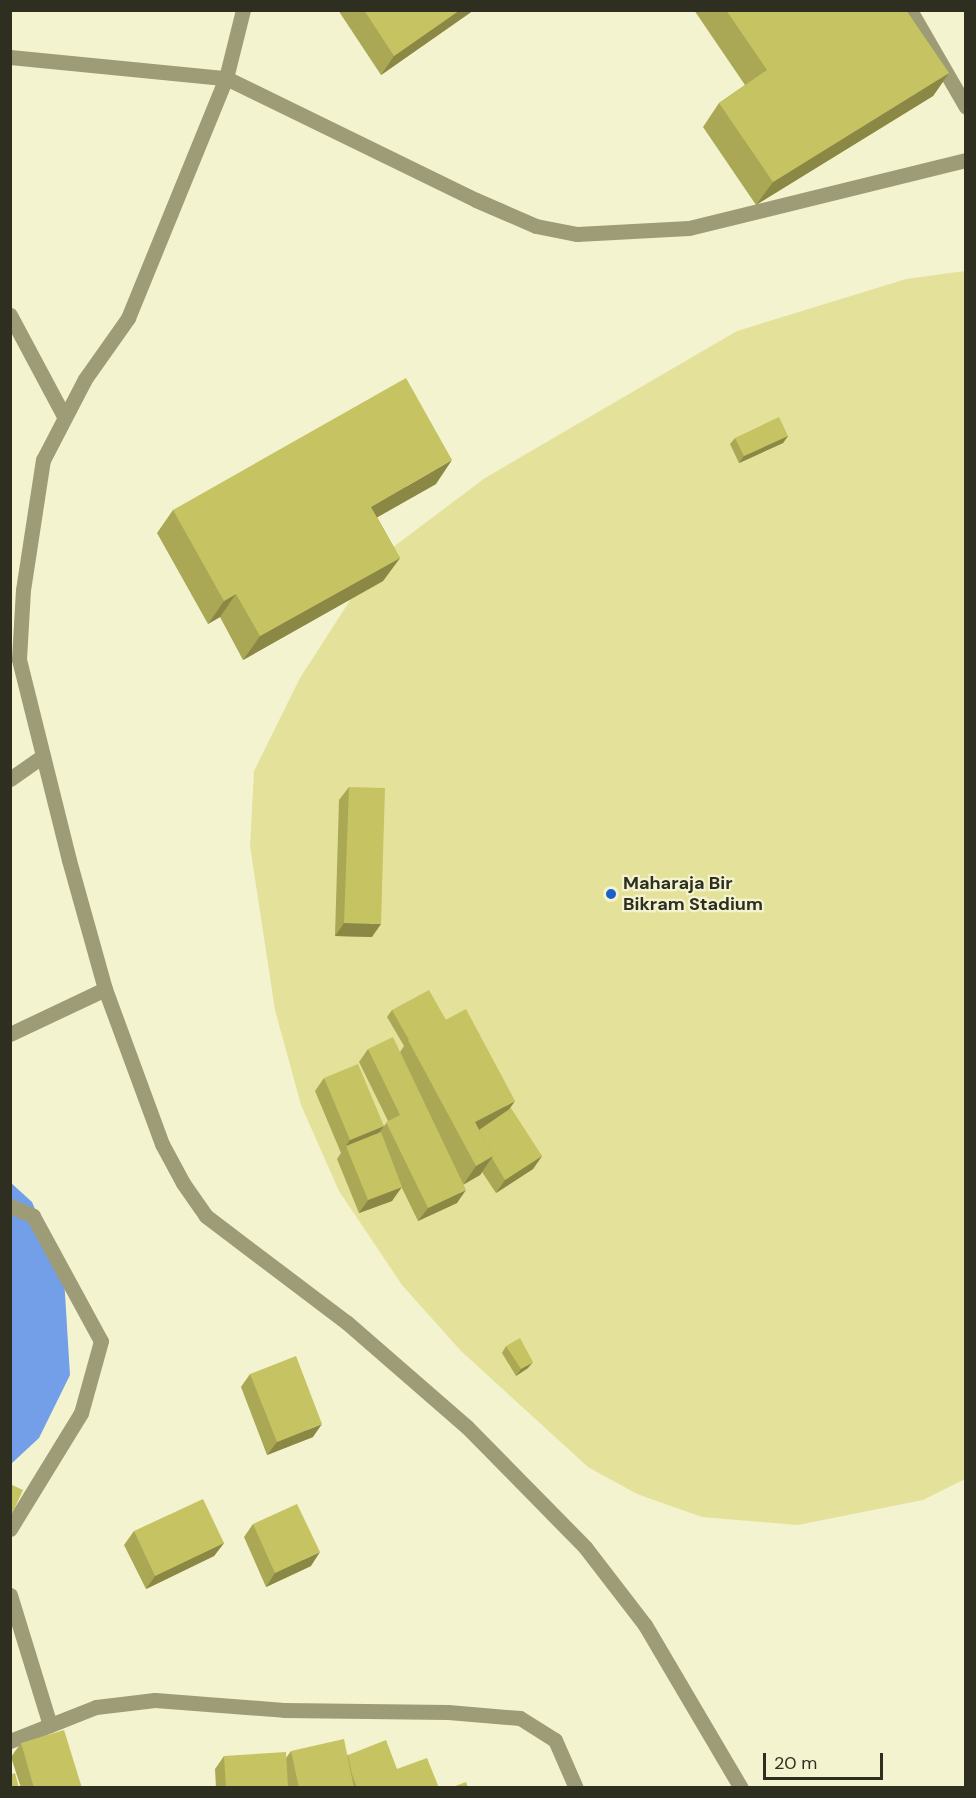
<!DOCTYPE html>
<style>
body{margin:0}
#map{position:relative;width:976px;height:1798px;overflow:hidden;background:#f3f3d0;font-family:"DM Sans",sans-serif}
div>[style]{position:absolute}
.green>*{inset:0;background:#e4e29a}
.water>*{inset:0;background:#739fe8}
.minor>*{height:15px;margin:-7.5px;padding:0 7.5px;transform-origin:7.5px;border-radius:7.5px;background:#9d9c76}
.wall>*{inset:0;background:#aaa855}
.shaded-wall>*{inset:0;background:#8b8845}
.building>*{inset:0;background:#c6c363}
.dots>*{width:16px;height:16px;translate:-50% -50%;box-sizing:border-box;border:3px solid #f3f3d0;border-radius:50%}
span{translate:-50% -50%;white-space:nowrap;text-align:center;line-height:1.15;-webkit-text-stroke:4.5px #f3f3d0;paint-order:stroke}
.poi-label{font-size:18px;color:#2e2e21;font-weight:700}
.left{translate:0 -50%;text-align:left}
.frame{position:absolute;inset:0;border:12px solid #2e2e21;pointer-events:none}
.scale{position:absolute;left:763px;top:1753px;width:120px;height:27px;box-sizing:border-box;border:3px solid #2e2e21;border-top:0;padding-left:8px;font-size:18px;line-height:21px;white-space:nowrap;color:#2e2e21;-webkit-text-stroke:4px #f3f3d0;paint-order:stroke}
</style>
<div id="map">
<div class="green">
<div style="clip-path:polygon(965px 271px,965px 1479px,923px 1500px,798px 1525px,702px 1517px,637px 1494px,588px 1467px,461px 1351px,402px 1285px,339px 1191px,301px 1105px,275px 1010px,250px 846px,254px 771px,300px 678px,376px 560px,485px 478px,737px 331px,906px 279px)"></div>
</div>
<div class="water">
<div style="clip-path:polygon(10px 1182px,32px 1202px,64px 1278px,70px 1375px,39px 1438px,11px 1464px)"></div>
</div>
<div class="minor">
<div style="left:910px;top:10px;width:112px;rotate:60deg"></div>
<div style="left:10px;top:57px;width:217px;rotate:5.6deg"></div>
<div style="left:226px;top:78px;width:70px;rotate:-76deg"></div>
<div style="left:10px;top:315px;width:115px;rotate:61.9deg"></div>
<div style="left:10px;top:779px;width:39px;rotate:-35deg"></div>
<div style="left:10px;top:1034px;width:105px;rotate:-25.3deg"></div>
<div style="left:10px;top:1206px;width:25px;rotate:23deg"></div>
<div style="left:33px;top:1216px;width:142px;rotate:61.5deg"></div>
<div style="left:101px;top:1341px;width:75px;rotate:105.5deg"></div>
<div style="left:81px;top:1413px;width:136px;rotate:121.5deg"></div>
<div style="left:10px;top:1595px;width:136px;rotate:72.9deg"></div>
<div style="left:10px;top:1741px;width:92px;rotate:-21.6deg"></div>
<div style="left:96px;top:1707px;width:59px;rotate:-6.8deg"></div>
<div style="left:155px;top:1700px;width:129px;rotate:4.4deg"></div>
<div style="left:284px;top:1710px;width:164px;rotate:0.7deg"></div>
<div style="left:448px;top:1712px;width:72px;rotate:4.8deg"></div>
<div style="left:520px;top:1718px;width:41px;rotate:32.2deg"></div>
<div style="left:555px;top:1740px;width:52px;rotate:66.4deg"></div>
<div style="left:741px;top:1788px;width:189px;rotate:-120.5deg"></div>
<div style="left:645px;top:1625px;width:98px;rotate:-127.6deg"></div>
<div style="left:585px;top:1547px;width:168px;rotate:-134.5deg"></div>
<div style="left:467px;top:1427px;width:160px;rotate:-139deg"></div>
<div style="left:346px;top:1322px;width:176px;rotate:-142.9deg"></div>
<div style="left:206px;top:1216px;width:40px;rotate:-124.9deg"></div>
<div style="left:183px;top:1183px;width:44px;rotate:-118.3deg"></div>
<div style="left:162px;top:1144px;width:165px;rotate:-110.2deg"></div>
<div style="left:105px;top:989px;width:134px;rotate:-105.6deg"></div>
<div style="left:69px;top:860px;width:207px;rotate:-104deg"></div>
<div style="left:19px;top:659px;width:69px;rotate:-86.7deg"></div>
<div style="left:23px;top:590px;width:132px;rotate:-81.3deg"></div>
<div style="left:43px;top:460px;width:91px;rotate:-62.6deg"></div>
<div style="left:85px;top:379px;width:75px;rotate:-54.8deg"></div>
<div style="left:128px;top:318px;width:259px;rotate:-67.8deg"></div>
<div style="left:226px;top:78px;width:278px;rotate:26deg"></div>
<div style="left:476px;top:200px;width:65px;rotate:23.4deg"></div>
<div style="left:536px;top:226px;width:42px;rotate:11deg"></div>
<div style="left:577px;top:234px;width:112px;rotate:-3.1deg"></div>
<div style="left:689px;top:228px;width:285px;rotate:-13.8deg"></div>
</div>
<div class="wall">
<div style="clip-path:polygon(338px 10px,474px 10px,381px 75px)"></div>
<div style="clip-path:polygon(694px 10px,906px 10px,949px 73px,933px 96px,756px 205px,703px 127px,719px 103px,745px 85px)"></div>
<div style="clip-path:polygon(788px 436px,783px 443px,739px 463px,730px 444px,735px 438px)"></div>
<div style="clip-path:polygon(436px 484px,377px 517px,400px 558px,383px 581px,243px 660px,220px 617px,208px 624px,157px 533px,173px 510px)"></div>
<div style="clip-path:polygon(349px 787px,372px 937px,335px 936px,339px 800px)"></div>
<div style="clip-path:polygon(392px 1010px,446px 1020px,508px 1110px,542px 1156px,533px 1169px,496px 1193px,482px 1172px,480px 1175px,463px 1184px,457px 1203px,418px 1221px,400px 1184px,392px 1201px,359px 1213px,337px 1159px,341px 1153px,315px 1091px,324px 1078px,384px 1126px,388px 1121px,359px 1062px,368px 1049px,400px 1052px,404px 1046px,387px 1017px)"></div>
<div style="clip-path:polygon(506px 1346px,528px 1368px,516px 1376px,502px 1353px)"></div>
<div style="clip-path:polygon(250px 1374px,313px 1437px,267px 1455px,241px 1387px)"></div>
<div style="clip-path:polygon(253px 1524px,311px 1566px,266px 1587px,244px 1537px)"></div>
<div style="clip-path:polygon(134px 1531px,224px 1543px,214px 1556px,146px 1589px,124px 1545px)"></div>
<div style="clip-path:polygon(21px 1743px,82px 1788px,21px 1788px,11px 1757px)"></div>
<div style="clip-path:polygon(291px 1751px,348px 1755px,397px 1769px,439px 1788px,216px 1788px,215px 1769px,224px 1756px,286px 1758px)"></div>
</div>
<div class="shaded-wall">
<div style="clip-path:polygon(460px 10px,474px 10px,381px 75px,394px 56px)"></div>
<div style="clip-path:polygon(949px 73px,933px 96px,756px 205px,773px 182px)"></div>
<div style="clip-path:polygon(788px 436px,783px 443px,739px 463px,744px 456px)"></div>
<div style="clip-path:polygon(452px 460px,436px 484px,355px 530px,371px 507px)"></div>
<div style="clip-path:polygon(400px 558px,383px 581px,243px 660px,260px 636px)"></div>
<div style="clip-path:polygon(236px 594px,220px 617px,208px 624px,224px 601px)"></div>
<div style="clip-path:polygon(344px 923px,381px 924px,372px 937px,335px 936px)"></div>
<div style="clip-path:polygon(515px 1101px,502px 1120px,462px 1141px,475px 1122px)"></div>
<div style="clip-path:polygon(384px 1126px,374px 1140px,346px 1146px,341px 1153px,350px 1140px)"></div>
<div style="clip-path:polygon(493px 1156px,480px 1175px,463px 1185px,476px 1166px)"></div>
<div style="clip-path:polygon(542px 1156px,533px 1169px,496px 1193px,505px 1180px)"></div>
<div style="clip-path:polygon(402px 1187px,392px 1201px,359px 1213px,368px 1200px)"></div>
<div style="clip-path:polygon(466px 1190px,457px 1203px,418px 1221px,428px 1208px)"></div>
<div style="clip-path:polygon(533px 1362px,528px 1368px,516px 1376px,521px 1369px)"></div>
<div style="clip-path:polygon(322px 1424px,313px 1437px,267px 1455px,277px 1442px)"></div>
<div style="clip-path:polygon(224px 1543px,214px 1556px,146px 1589px,155px 1576px)"></div>
<div style="clip-path:polygon(320px 1552px,311px 1566px,266px 1587px,275px 1573px)"></div>
</div>
<div class="building">
<div style="clip-path:polygon(364px 10px,460px 10px,394px 56px)"></div>
<div style="clip-path:polygon(726px 10px,906px 10px,949px 73px,773px 182px,719px 103px,767px 70px)"></div>
<div style="clip-path:polygon(406px 378px,452px 460px,371px 507px,400px 558px,260px 636px,236px 594px,224px 601px,173px 510px)"></div>
<div style="clip-path:polygon(779px 417px,788px 436px,744px 456px,735px 438px)"></div>
<div style="clip-path:polygon(349px 787px,385px 788px,381px 924px,344px 923px)"></div>
<div style="clip-path:polygon(429px 990px,446px 1020px,409px 1040px,392px 1010px)"></div>
<div style="clip-path:polygon(466px 1009px,515px 1101px,475px 1122px,493px 1156px,476px 1166px,408px 1040px)"></div>
<div style="clip-path:polygon(393px 1037px,466px 1190px,428px 1208px,386px 1122px,400px 1115px,368px 1049px)"></div>
<div style="clip-path:polygon(358px 1064px,384px 1126px,350px 1140px,324px 1078px)"></div>
<div style="clip-path:polygon(511px 1108px,542px 1156px,505px 1180px,492px 1158px,493px 1156px,479px 1130px)"></div>
<div style="clip-path:polygon(381px 1132px,402px 1187px,368px 1200px,346px 1146px)"></div>
<div style="clip-path:polygon(520px 1338px,533px 1362px,521px 1369px,506px 1346px)"></div>
<div style="clip-path:polygon(296px 1356px,322px 1424px,277px 1442px,250px 1374px)"></div>
<div style="clip-path:polygon(10px 1484px,23px 1490px,10px 1518px)"></div>
<div style="clip-path:polygon(203px 1499px,224px 1543px,155px 1576px,134px 1531px)"></div>
<div style="clip-path:polygon(297px 1504px,320px 1552px,275px 1573px,253px 1524px)"></div>
<div style="clip-path:polygon(64px 1730px,82px 1788px,34px 1788px,21px 1743px)"></div>
<div style="clip-path:polygon(344px 1739px,354px 1788px,299px 1788px,291px 1751px)"></div>
<div style="clip-path:polygon(386px 1740px,397px 1769px,427px 1758px,439px 1788px,357px 1788px,352px 1774px,348px 1755px)"></div>
<div style="clip-path:polygon(286px 1752px,288px 1788px,226px 1788px,224px 1756px)"></div>
<div style="clip-path:polygon(15px 1773px,19px 1788px,10px 1788px,10px 1775px)"></div>
<div style="clip-path:polygon(466px 1782px,468px 1788px,450px 1788px)"></div>
</div>
<div class="dots">
<div style="left:611px;top:894px;background:#1c5fca"></div>
</div>
<div class="poi-label">
<span class="left" style="left:623px;top:894px">Maharaja Bir<br>Bikram Stadium</span>
</div>
<div class="frame"></div>
<div class="scale">20 m</div>
</div>
